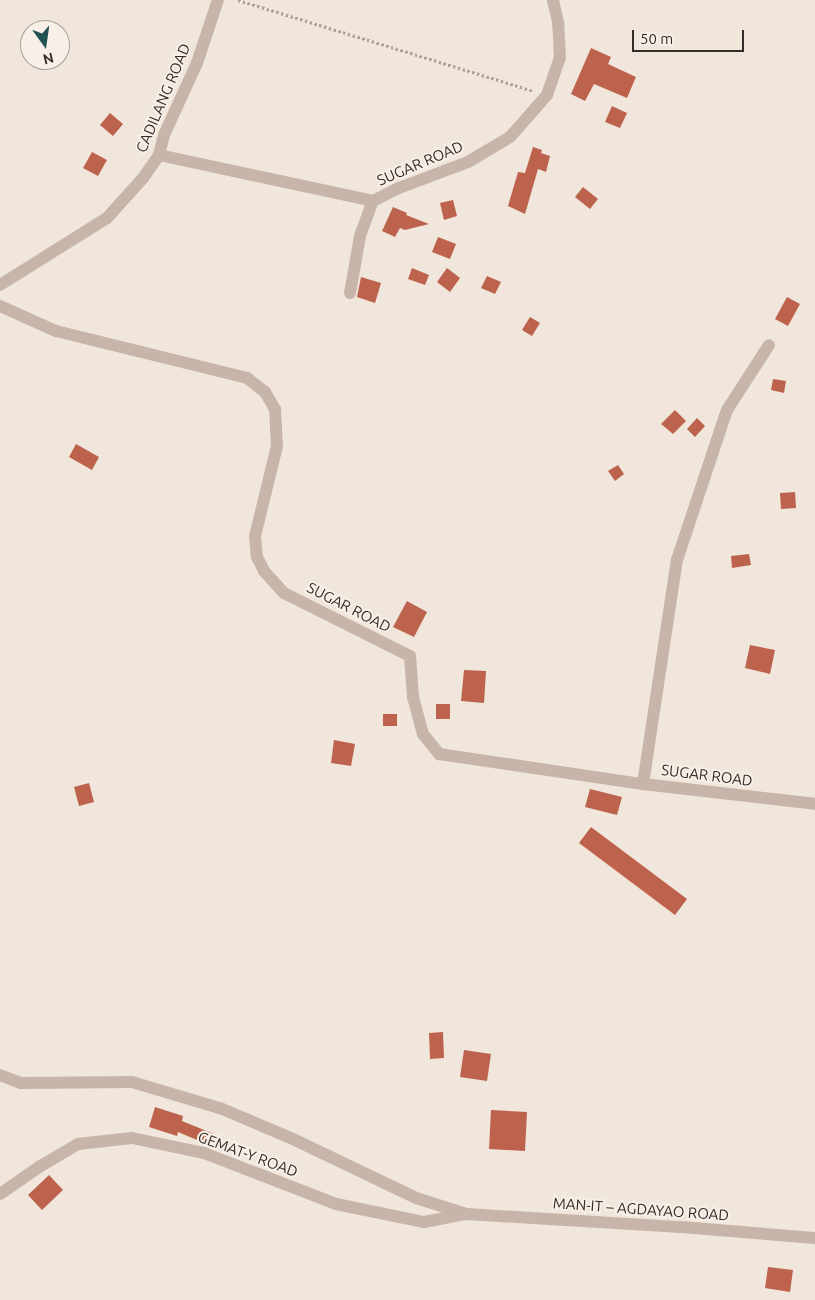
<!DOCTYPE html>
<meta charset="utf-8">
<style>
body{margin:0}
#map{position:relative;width:815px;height:1300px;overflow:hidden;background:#f0e6dc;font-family:Ubuntu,sans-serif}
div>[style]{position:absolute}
.building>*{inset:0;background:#bd634d}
.path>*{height:2.5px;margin-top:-1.25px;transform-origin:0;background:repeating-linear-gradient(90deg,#b39f93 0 2.5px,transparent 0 5px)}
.minor>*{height:12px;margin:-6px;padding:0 6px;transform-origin:6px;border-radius:6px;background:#c7b5a9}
.tertiary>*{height:12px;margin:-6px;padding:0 6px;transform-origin:6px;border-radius:6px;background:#c7b5a9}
span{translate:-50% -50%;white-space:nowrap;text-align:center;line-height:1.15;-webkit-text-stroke:4px #f8f0e8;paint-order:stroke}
.street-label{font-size:15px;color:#352b28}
.north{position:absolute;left:20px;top:20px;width:50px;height:50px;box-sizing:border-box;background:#f8f0e8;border:1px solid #aaa19b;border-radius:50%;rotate:166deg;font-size:14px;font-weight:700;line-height:20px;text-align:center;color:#352b28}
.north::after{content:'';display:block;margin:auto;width:18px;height:22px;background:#215253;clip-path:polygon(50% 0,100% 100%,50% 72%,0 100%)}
.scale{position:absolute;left:632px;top:30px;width:112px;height:22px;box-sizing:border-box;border:2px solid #352b28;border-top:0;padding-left:6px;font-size:15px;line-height:18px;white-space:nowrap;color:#352b28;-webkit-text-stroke:4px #f8f0e8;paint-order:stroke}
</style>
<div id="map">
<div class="building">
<div style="clip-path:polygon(591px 48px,611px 57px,608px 64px,636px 77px,627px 98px,594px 84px,585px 101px,571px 94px)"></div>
<div style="clip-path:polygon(612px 106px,627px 113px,620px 128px,605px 122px)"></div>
<div style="clip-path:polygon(110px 113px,123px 124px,113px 136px,100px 125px)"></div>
<div style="clip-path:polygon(533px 147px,542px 150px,541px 153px,550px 156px,546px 172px,538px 169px,525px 214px,508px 206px,518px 172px,525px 173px)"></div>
<div style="clip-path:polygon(92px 152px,107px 160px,98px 176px,83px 168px)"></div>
<div style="clip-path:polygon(583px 187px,598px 199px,590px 209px,575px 197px)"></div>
<div style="clip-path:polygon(453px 200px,457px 216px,444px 220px,440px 203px)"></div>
<div style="clip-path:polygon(393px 207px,407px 213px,406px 215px,429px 224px,405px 230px,400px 228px,395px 237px,382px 231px)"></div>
<div style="clip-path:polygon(438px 237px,456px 244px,450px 259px,432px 252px)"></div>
<div style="clip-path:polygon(412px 268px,429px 275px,425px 285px,408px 279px)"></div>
<div style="clip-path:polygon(447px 268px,460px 278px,450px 292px,437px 282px)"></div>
<div style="clip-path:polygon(487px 276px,501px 282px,495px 294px,481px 288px)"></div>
<div style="clip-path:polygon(361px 277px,381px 283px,375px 303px,357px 297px)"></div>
<div style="clip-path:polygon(787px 297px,800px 304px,788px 326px,775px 319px)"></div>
<div style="clip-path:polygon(530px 317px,540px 323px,532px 336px,522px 330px)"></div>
<div style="clip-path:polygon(773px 379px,786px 381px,784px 393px,771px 390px)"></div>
<div style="clip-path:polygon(675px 410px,686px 421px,673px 434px,661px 424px)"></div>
<div style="clip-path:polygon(697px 418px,705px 426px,695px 437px,687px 429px)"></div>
<div style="clip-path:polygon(76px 444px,99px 457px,92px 470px,69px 457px)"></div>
<div style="clip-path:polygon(618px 465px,624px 474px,615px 481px,608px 471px)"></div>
<div style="clip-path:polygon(795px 492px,796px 508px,781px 509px,780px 493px)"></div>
<div style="clip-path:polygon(749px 554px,751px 565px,732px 568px,731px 556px)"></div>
<div style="clip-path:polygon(407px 601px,427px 612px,414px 637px,393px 627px)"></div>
<div style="clip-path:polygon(750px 645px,775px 650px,770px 674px,745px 668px)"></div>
<div style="clip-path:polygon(464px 670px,486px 671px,484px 703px,461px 701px)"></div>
<div style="clip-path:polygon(436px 704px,450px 704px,450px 719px,436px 719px)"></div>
<div style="clip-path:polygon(383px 714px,397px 714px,397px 726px,383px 726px)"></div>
<div style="clip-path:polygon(334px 740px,355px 744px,351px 766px,331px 763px)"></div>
<div style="clip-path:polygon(89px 783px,94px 802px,79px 806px,74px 787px)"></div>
<div style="clip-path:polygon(590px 789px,622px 797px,617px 815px,585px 807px)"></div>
<div style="clip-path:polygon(591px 827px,687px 899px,675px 915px,579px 843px)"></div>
<div style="clip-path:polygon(443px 1032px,444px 1058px,430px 1059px,429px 1033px)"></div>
<div style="clip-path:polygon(464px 1050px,491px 1054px,487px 1081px,460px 1077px)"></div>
<div style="clip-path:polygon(155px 1107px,183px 1116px,182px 1121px,214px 1134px,209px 1145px,178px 1132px,177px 1136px,149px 1127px)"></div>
<div style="clip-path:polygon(491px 1110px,527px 1112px,525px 1151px,489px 1149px)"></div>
<div style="clip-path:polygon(49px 1175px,63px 1190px,42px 1210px,28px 1195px)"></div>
<div style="clip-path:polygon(768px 1267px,793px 1270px,790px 1292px,765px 1288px)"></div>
</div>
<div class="path">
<div style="left:238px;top:0;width:310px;rotate:17.1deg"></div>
</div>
<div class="minor">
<div style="left:159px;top:155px;width:219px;rotate:12.1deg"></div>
<div style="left:373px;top:201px;width:29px;rotate:-27deg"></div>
<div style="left:399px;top:188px;width:74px;rotate:-20.6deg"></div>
<div style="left:468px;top:162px;width:49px;rotate:-30.8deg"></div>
<div style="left:510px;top:137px;width:56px;rotate:-48.6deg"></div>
<div style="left:547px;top:95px;width:39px;rotate:-71deg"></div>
<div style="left:560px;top:58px;width:36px;rotate:-93deg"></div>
<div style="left:558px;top:22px;width:23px;rotate:-103deg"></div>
<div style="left:0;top:285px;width:126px;rotate:-32.1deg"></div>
<div style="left:107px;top:218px;width:54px;rotate:-48deg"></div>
<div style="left:143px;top:178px;width:28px;rotate:-55deg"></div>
<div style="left:159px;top:155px;width:21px;rotate:-76deg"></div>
<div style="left:164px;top:135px;width:79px;rotate:-65.4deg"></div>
<div style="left:197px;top:63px;width:66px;rotate:-71.6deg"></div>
<div style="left:350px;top:293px;width:58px;rotate:-80deg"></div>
<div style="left:360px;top:236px;width:37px;rotate:-70deg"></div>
<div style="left:0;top:306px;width:61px;rotate:24.1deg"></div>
<div style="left:56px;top:331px;width:197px;rotate:13.8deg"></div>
<div style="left:247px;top:378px;width:23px;rotate:38deg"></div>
<div style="left:265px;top:392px;width:20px;rotate:60deg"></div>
<div style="left:275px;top:409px;width:37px;rotate:87deg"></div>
<div style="left:277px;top:446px;width:93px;rotate:103.7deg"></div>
<div style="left:255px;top:536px;width:21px;rotate:85deg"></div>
<div style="left:257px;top:557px;width:16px;rotate:63deg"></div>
<div style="left:264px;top:571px;width:30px;rotate:48deg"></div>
<div style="left:284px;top:593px;width:141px;rotate:26.6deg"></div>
<div style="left:410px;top:656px;width:41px;rotate:85.8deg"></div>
<div style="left:413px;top:697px;width:38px;rotate:75deg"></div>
<div style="left:423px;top:734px;width:26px;rotate:51deg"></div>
<div style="left:439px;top:754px;width:206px;rotate:8.4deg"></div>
<div style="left:643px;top:784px;width:173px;rotate:6.6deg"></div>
<div style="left:643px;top:784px;width:227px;rotate:-81.4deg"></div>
<div style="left:677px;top:560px;width:158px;rotate:-71.6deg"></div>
<div style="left:727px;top:410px;width:77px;rotate:-57.1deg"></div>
<div style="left:0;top:1194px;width:47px;rotate:-34.7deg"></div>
<div style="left:39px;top:1167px;width:45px;rotate:-30.5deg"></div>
<div style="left:78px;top:1144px;width:54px;rotate:-6.3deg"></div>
<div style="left:132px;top:1138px;width:74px;rotate:11.8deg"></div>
<div style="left:204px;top:1153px;width:142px;rotate:21.1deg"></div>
<div style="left:336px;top:1204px;width:90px;rotate:11.6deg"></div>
<div style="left:424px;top:1222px;width:43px;rotate:-10.8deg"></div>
</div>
<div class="tertiary">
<div style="left:0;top:1075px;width:22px;rotate:21deg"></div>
<div style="left:21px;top:1083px;width:111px;rotate:-0.5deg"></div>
<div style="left:132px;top:1082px;width:92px;rotate:16.5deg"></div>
<div style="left:220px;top:1108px;width:79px;rotate:23deg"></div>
<div style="left:293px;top:1139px;width:136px;rotate:25.6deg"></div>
<div style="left:416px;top:1198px;width:52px;rotate:17.7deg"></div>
<div style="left:466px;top:1214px;width:215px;rotate:3.5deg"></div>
<div style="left:681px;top:1227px;width:134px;rotate:4.7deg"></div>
</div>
<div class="street-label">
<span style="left:163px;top:98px;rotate:-67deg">CADILANG ROAD</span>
<span style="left:420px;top:163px;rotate:-23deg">SUGAR ROAD</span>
<span style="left:349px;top:607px;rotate:27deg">SUGAR ROAD</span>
<span style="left:707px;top:775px;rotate:7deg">SUGAR ROAD</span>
<span style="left:248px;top:1154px;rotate:20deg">GEMAT-Y ROAD</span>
<span style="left:641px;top:1209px;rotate:4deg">MAN-IT – AGDAYAO ROAD</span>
</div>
<div class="north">N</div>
<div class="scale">50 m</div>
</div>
